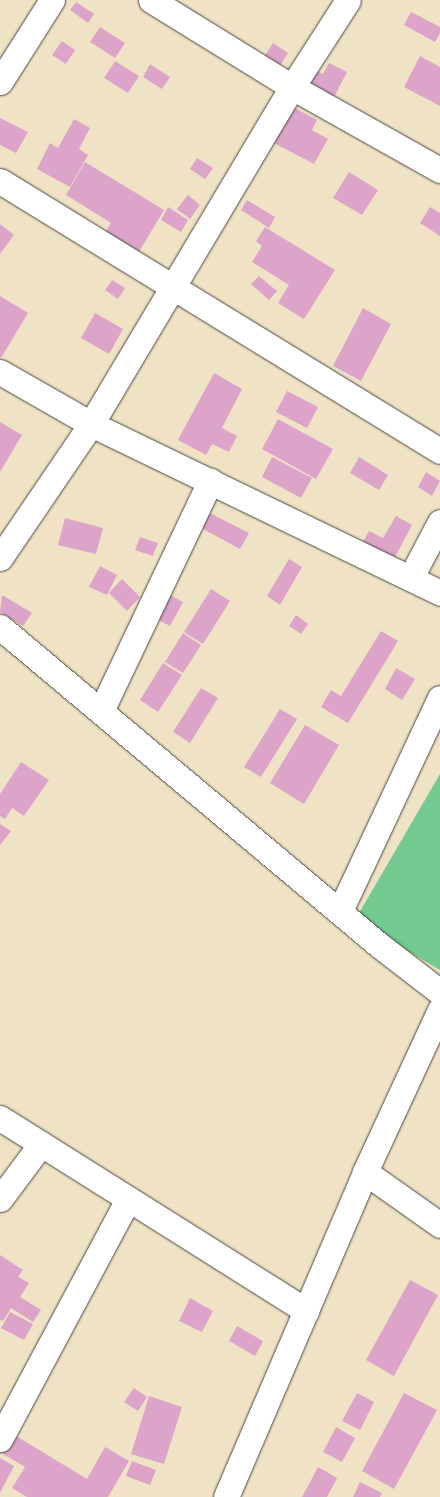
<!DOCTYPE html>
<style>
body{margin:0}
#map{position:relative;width:440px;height:1497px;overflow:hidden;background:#f0e3c5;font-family:"Shantell Sans",sans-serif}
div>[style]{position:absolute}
.green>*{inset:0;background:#72ca90}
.building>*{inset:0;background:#dda4c9}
.roads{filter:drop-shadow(0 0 1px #494742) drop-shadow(0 0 1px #494742)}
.minor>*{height:25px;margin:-12.5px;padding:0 12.5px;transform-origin:12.5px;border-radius:12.5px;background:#fff}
span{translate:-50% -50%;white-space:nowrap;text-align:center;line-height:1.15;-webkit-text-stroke:4px #fcf5e5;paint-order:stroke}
</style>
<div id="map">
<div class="green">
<div style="clip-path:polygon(440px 774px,440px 970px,355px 920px)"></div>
</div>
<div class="building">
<div style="clip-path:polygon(76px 2px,94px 14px,88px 23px,70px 10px)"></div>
<div style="clip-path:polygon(411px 12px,440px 27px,440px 33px,435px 42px,404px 25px)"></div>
<div style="clip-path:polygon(100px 27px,125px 43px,115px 58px,90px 42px)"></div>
<div style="clip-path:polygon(62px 41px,75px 50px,66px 64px,52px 55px)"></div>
<div style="clip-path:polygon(273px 43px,288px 53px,279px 67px,264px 57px)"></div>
<div style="clip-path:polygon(420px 56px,440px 67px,440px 106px,404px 87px)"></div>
<div style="clip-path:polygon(115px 61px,139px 76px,128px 93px,104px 78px)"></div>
<div style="clip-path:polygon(329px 63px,347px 72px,330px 105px,300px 90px,311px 68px,323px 74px)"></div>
<div style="clip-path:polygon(150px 64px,170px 77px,162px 89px,143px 77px)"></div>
<div style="clip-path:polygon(289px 105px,317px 120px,312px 130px,328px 139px,314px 164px,270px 141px)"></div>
<div style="clip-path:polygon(0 118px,28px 132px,16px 153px,0 145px)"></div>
<div style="clip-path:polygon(74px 119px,90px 128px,79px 149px,88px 155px,70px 187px,37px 169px,50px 143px,58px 148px)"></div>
<div style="clip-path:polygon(197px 158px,213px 168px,205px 179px,190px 169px)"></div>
<div style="clip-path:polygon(85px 162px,164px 210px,137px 255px,104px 235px,111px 223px,66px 195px)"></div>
<div style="clip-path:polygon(349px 172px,378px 190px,362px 215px,333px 198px)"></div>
<div style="clip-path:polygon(188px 195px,200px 205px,190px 219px,177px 209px)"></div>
<div style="clip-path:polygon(247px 200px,275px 217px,269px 228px,241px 210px)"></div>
<div style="clip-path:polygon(168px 207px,188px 220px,181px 232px,161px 220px)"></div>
<div style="clip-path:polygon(430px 207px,440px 213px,440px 236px,420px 223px)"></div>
<div style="clip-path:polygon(0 224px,14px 235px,0 254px)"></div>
<div style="clip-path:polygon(265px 227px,335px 270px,304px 319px,278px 303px,289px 285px,252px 262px,262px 246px,256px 241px)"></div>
<div style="clip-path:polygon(259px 276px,277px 291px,269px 300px,251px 284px)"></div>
<div style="clip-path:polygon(112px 280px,125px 288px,118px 299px,105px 290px)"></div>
<div style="clip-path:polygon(0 296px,28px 313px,1px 358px,0 357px)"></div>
<div style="clip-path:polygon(363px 308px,391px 324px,361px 381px,333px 366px)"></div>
<div style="clip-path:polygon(95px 313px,123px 329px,109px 354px,81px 338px)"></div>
<div style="clip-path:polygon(214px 373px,242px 389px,222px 428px,237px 436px,229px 452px,212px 444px,206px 455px,178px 440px)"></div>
<div style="clip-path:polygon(287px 391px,318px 407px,307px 428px,276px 412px)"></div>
<div style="clip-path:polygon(278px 419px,333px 449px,316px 479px,262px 449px)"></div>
<div style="clip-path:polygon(0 422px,22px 435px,0 472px)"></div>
<div style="clip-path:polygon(272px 457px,312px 478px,301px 498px,262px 477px)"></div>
<div style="clip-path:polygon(359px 457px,388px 475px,379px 490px,350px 473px)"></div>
<div style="clip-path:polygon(426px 472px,440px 481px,432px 496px,418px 487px)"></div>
<div style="clip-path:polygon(200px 508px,249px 533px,240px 549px,192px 523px)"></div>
<div style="clip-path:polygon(396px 516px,412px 525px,393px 561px,362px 544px,369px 531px,383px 538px)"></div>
<div style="clip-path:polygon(65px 518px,103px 528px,96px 554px,58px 545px)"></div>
<div style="clip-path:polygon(140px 537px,158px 543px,153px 556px,135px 550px)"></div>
<div style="clip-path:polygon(289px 559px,302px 567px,280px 605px,267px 596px)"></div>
<div style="clip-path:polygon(100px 566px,117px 575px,107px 595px,89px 587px)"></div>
<div style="clip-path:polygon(122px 579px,140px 597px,127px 611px,109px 593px)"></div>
<div style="clip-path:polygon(211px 589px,230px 601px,203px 644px,184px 632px)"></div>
<div style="clip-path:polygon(168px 594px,183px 602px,170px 626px,155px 618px)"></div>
<div style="clip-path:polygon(2px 595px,32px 613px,23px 626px,0 612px)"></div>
<div style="clip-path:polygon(296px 615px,308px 624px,301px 634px,289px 626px)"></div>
<div style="clip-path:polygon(381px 631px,398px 641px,348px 723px,321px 707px,331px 690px,341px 696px)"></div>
<div style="clip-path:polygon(183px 633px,201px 645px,183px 673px,165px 662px)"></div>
<div style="clip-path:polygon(163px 663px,182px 675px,158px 712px,140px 700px)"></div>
<div style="clip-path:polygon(396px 668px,415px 679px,402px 700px,385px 689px)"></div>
<div style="clip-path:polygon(201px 688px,218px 698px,190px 743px,173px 732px)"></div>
<div style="clip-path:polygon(280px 709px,297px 719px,261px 777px,244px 767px)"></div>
<div style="clip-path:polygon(305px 725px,339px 745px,304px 804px,270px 783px)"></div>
<div style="clip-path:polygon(21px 762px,49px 780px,24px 816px,12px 808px,5px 819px,0 816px,0 794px)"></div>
<div style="clip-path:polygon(0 824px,11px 831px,0 845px)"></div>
<div style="clip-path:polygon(0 1255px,23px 1270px,18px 1277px,29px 1283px,20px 1297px,41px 1310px,33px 1322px,11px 1308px,3px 1321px,0 1320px)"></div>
<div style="clip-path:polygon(410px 1280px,438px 1295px,394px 1376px,366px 1360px)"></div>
<div style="clip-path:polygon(190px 1298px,213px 1311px,202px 1332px,179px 1321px)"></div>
<div style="clip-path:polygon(10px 1312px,33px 1324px,24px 1340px,1px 1328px)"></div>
<div style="clip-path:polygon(237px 1326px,263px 1341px,255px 1356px,229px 1341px)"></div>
<div style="clip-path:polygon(134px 1388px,147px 1397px,138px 1411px,124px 1402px)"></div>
<div style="clip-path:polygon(357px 1393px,374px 1402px,360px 1430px,342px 1421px)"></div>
<div style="clip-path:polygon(404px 1393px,437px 1410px,394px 1489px,362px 1471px)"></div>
<div style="clip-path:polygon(149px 1396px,182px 1407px,164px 1464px,131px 1454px)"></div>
<div style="clip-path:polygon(336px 1427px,355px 1438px,342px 1462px,323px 1452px)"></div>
<div style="clip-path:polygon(8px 1431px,87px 1479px,105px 1447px,129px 1461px,108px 1497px,27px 1497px,12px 1488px,25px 1467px,0 1452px,0 1445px)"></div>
<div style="clip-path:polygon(0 1458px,14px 1466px,0 1493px)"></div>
<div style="clip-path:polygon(132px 1461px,156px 1470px,150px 1485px,126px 1476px)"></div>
<div style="clip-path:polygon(318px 1467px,337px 1478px,327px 1497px,302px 1497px)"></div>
<div style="clip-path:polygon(360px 1482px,382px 1493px,380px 1497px,353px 1497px)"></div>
</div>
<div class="roads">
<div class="minor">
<div style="left:151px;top:0;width:166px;rotate:31.7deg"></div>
<div style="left:292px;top:87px;width:170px;rotate:29.3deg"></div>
<div style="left:0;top:82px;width:97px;rotate:-57.6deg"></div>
<div style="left:0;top:181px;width:516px;rotate:31.53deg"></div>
<div style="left:0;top:372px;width:105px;rotate:29.7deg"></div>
<div style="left:91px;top:424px;width:388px;rotate:25.8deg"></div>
<div style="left:0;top:558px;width:162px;rotate:-55.8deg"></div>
<div style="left:91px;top:424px;width:392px;rotate:-59.2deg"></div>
<div style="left:292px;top:87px;width:103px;rotate:-57.2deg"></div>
<div style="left:411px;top:577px;width:62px;rotate:-62.2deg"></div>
<div style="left:0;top:627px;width:495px;rotate:40deg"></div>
<div style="left:379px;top:945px;width:77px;rotate:37.6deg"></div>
<div style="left:101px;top:711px;width:255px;rotate:-64.6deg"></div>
<div style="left:340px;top:911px;width:235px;rotate:-64.9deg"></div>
<div style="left:0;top:1118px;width:362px;rotate:32.2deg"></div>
<div style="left:365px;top:1172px;width:92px;rotate:35.2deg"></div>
<div style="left:0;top:1199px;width:69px;rotate:-53.3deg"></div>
<div style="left:0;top:1439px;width:272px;rotate:-61.9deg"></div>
<div style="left:226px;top:1497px;width:353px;rotate:-66.8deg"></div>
<div style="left:365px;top:1172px;width:179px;rotate:-65.2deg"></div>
</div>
</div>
</div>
